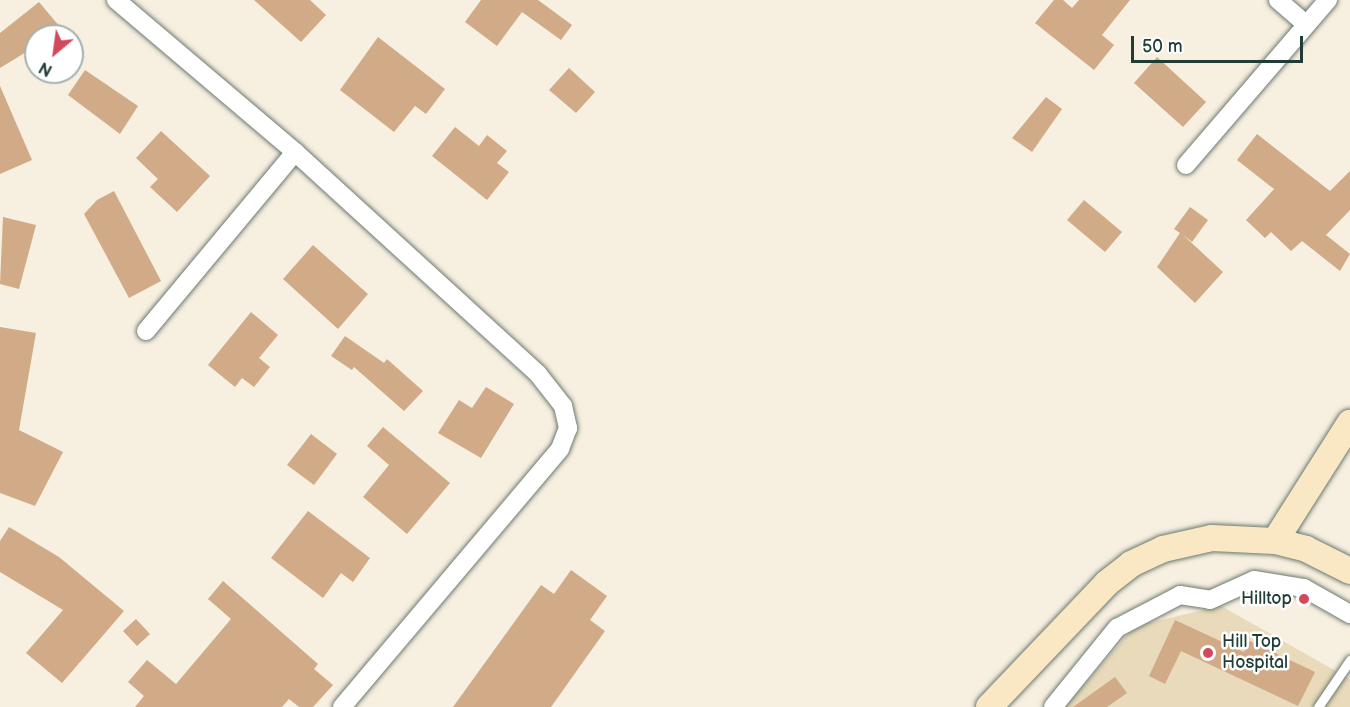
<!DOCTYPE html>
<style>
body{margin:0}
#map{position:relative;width:1350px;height:707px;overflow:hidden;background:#f7efe0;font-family:"Balsamiq Sans",sans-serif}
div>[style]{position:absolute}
.built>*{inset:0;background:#e8daba}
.building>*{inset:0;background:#d1ab87}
.roads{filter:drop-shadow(0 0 2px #6b7b70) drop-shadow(0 0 2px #6b7b70)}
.lane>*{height:9px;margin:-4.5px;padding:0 4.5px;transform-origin:4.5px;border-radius:4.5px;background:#fff}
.street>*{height:18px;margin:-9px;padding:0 9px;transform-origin:9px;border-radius:9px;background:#fff}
.secondary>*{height:26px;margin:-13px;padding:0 13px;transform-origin:13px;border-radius:13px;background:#fae7c3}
.dots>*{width:16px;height:16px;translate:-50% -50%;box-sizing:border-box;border:3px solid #fff;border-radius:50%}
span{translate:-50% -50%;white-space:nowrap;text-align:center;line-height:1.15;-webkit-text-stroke:5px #fff;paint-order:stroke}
.poi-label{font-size:18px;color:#1f3d34}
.right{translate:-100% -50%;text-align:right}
.left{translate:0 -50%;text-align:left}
.north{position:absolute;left:24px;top:24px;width:60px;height:60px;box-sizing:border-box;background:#fff;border:2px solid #a5b1ae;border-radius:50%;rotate:209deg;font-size:16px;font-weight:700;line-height:24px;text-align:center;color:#1f3d34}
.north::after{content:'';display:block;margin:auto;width:21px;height:27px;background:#d1495b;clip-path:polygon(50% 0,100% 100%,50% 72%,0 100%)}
.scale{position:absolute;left:1131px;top:36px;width:172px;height:27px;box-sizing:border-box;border:3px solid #1f3d34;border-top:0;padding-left:8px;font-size:18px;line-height:21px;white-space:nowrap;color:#1f3d34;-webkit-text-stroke:4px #fff;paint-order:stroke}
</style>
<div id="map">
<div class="built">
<div style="clip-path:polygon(1221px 606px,1350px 679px,1350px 707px,1065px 707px,1135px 626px)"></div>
</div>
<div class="building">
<div style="clip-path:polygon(254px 0,310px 0,326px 15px,301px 42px)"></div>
<div style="clip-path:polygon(481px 0,538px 0,572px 25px,561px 40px,522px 12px,497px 46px,465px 22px)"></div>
<div style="clip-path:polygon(1054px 0,1063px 0,1072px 8px,1079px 0,1130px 0,1102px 35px,1114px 45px,1094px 70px,1035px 23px)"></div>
<div style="clip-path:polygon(39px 2px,60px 27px,49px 36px,36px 36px,36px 46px,0 68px,0 33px)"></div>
<div style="clip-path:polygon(378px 37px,445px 89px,426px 114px,415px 106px,394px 132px,340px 90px)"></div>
<div style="clip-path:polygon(1157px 57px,1206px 102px,1183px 127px,1134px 83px)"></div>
<div style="clip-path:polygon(569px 68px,595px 92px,576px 113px,549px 90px)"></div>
<div style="clip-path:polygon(85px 70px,138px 106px,120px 134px,68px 95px)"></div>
<div style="clip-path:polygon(0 86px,32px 160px,0 174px)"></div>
<div style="clip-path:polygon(1046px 97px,1062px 109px,1032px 152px,1012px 138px)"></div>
<div style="clip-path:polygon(455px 127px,479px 146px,487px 135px,507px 151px,497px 163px,509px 172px,487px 200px,432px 156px)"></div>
<div style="clip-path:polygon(161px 131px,210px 176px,177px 212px,150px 187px,158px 179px,136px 158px)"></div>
<div style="clip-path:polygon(1257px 134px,1330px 191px,1350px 171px,1350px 210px,1326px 235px,1350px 254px,1340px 271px,1302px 241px,1291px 251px,1271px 232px,1265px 238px,1246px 220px,1274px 189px,1237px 160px)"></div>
<div style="clip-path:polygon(114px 191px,161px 281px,129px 298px,84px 214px,97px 200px)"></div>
<div style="clip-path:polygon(1084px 200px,1122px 232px,1105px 252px,1067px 220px)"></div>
<div style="clip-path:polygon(1190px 207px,1208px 220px,1192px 242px,1182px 234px,1223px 272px,1195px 303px,1157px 267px,1180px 233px,1174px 229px)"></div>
<div style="clip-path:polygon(3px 217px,36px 225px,19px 289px,0 284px)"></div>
<div style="clip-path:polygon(313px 245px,368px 294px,338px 329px,283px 279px)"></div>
<div style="clip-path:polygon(251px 312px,278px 335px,259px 358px,270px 367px,254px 387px,242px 378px,235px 387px,208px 365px)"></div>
<div style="clip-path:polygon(0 327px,36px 333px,19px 430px,63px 452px,35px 506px,0 493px)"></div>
<div style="clip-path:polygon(345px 336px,384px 363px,387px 359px,423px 391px,404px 411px,354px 367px,352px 370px,331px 356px)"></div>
<div style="clip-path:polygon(486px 387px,514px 404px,481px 458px,438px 433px,459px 400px,472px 408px)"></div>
<div style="clip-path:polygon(383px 427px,450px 483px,407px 534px,363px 497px,389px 465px,367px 446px)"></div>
<div style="clip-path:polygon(311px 434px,337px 454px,314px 485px,287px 465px)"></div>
<div style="clip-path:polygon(308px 511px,370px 558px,353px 582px,341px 573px,323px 598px,271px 558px)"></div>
<div style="clip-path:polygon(9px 527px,59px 557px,124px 611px,62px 683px,26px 653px,63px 610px,0 572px,0 541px)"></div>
<div style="clip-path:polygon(571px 570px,607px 596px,590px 620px,605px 631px,551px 707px,453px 707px,541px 585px,554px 594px)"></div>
<div style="clip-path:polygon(223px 581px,318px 664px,314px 669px,333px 685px,313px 707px,299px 707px,289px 699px,282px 707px,135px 707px,144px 696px,128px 682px,147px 660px,176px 684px,231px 619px,208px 599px)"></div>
<div style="clip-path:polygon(136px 619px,150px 634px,137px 646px,123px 631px)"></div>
<div style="clip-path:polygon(1175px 620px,1244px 652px,1250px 641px,1315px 672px,1298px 706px,1181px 651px,1165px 684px,1149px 676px)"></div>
<div style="clip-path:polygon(1115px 677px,1127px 693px,1107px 707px,1073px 707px)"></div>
</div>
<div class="roads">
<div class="lane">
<div style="left:1318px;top:707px;width:57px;rotate:-55.8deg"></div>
</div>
<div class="street">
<div style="left:116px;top:0;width:235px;rotate:40.3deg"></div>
<div style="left:295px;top:152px;width:329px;rotate:42.4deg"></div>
<div style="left:538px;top:374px;width:41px;rotate:52deg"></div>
<div style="left:563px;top:406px;width:23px;rotate:77deg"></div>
<div style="left:568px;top:428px;width:22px;rotate:111deg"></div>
<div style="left:560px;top:449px;width:338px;rotate:130.2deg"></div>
<div style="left:1278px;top:0;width:37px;rotate:41deg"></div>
<div style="left:1186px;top:165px;width:218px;rotate:-49.3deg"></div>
<div style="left:146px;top:331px;width:233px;rotate:-50.2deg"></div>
<div style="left:1053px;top:707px;width:102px;rotate:-51deg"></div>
<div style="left:1117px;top:628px;width:71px;rotate:-27.6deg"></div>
<div style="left:1180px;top:595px;width:30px;rotate:9deg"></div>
<div style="left:1210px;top:600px;width:48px;rotate:-24.4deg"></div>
<div style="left:1254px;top:580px;width:51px;rotate:9.1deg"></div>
<div style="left:1304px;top:588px;width:53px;rotate:29.5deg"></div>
</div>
<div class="secondary">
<div style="left:1275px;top:541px;width:140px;rotate:-57.6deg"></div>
<div style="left:989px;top:707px;width:171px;rotate:-46.4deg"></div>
<div style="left:1107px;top:583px;width:31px;rotate:-38deg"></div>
<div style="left:1131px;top:564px;width:35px;rotate:-25deg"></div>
<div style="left:1163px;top:549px;width:50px;rotate:-12.7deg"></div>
<div style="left:1212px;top:538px;width:63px;rotate:2.7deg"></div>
<div style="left:1275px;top:541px;width:32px;rotate:14deg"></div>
<div style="left:1306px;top:549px;width:49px;rotate:26.6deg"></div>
</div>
</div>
<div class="dots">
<div style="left:1304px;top:599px;background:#d1495b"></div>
<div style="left:1208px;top:653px;background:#d1495b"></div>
</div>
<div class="poi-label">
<span class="right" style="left:1292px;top:599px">Hilltop</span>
<span class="left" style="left:1222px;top:653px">Hill Top<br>Hospital</span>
</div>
<div class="north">N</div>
<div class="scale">50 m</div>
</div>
